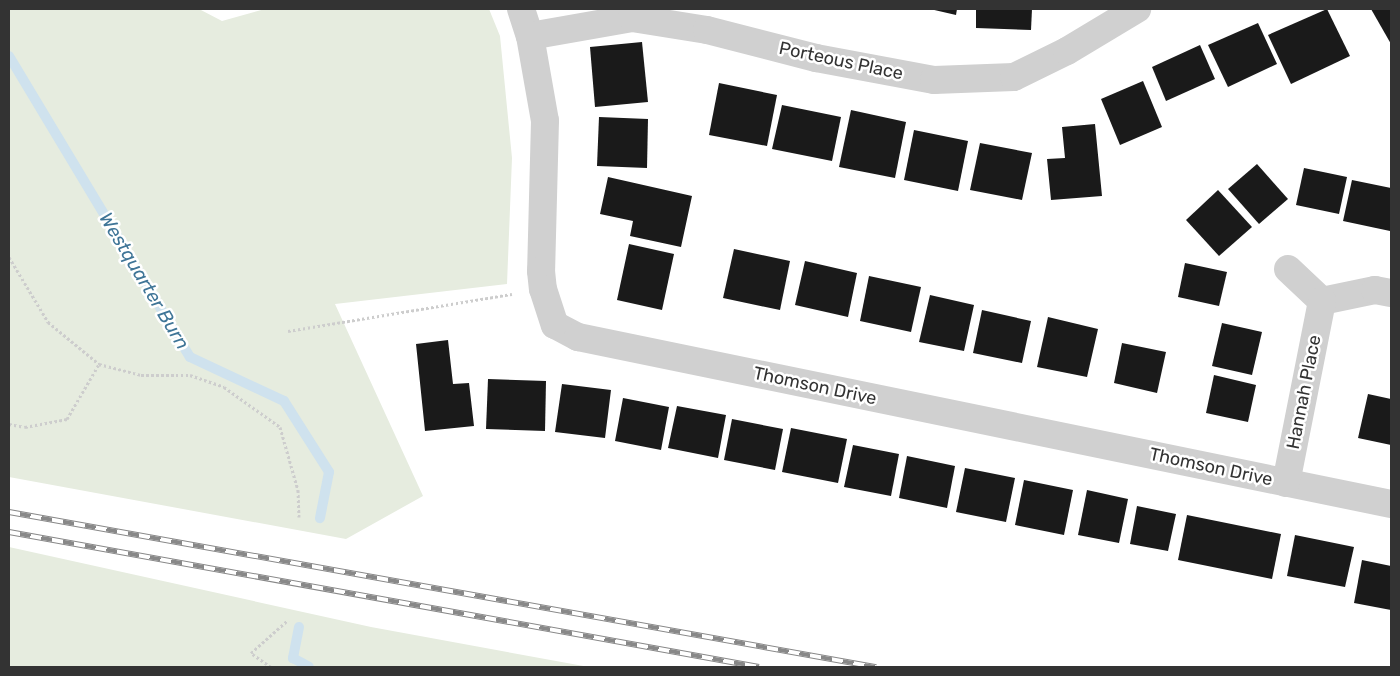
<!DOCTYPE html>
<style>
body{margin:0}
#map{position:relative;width:1400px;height:676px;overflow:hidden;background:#fff;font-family:Rubik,sans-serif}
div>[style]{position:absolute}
.green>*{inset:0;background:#e6ecdf}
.stream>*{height:10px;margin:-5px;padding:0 5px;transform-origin:5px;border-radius:5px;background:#cfe2ee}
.building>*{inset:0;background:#1a1a1a}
.path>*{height:3px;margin-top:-1.5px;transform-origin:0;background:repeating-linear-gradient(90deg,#cdcdcd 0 2.5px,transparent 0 5px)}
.minor>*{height:28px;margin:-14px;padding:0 14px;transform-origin:14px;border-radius:14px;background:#d0d0d0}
.rail>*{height:5.5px;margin-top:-2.75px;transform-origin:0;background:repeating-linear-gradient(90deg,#fff 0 11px,#888 0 22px);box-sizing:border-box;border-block:1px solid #888}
span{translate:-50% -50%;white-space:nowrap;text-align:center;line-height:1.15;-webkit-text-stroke:5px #fff;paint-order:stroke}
.street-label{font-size:18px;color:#333}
.water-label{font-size:19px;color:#3f7597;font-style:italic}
.frame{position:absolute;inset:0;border:10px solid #333;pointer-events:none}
</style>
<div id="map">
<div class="green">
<div style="clip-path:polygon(9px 9px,199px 9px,222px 21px,265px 9px,489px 9px,500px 36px,512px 158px,507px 284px,335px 304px,423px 496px,346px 539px,9px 477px)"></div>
<div style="clip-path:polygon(9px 547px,371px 627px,589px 667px,9px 667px)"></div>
</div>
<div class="stream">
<div style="left:9px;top:56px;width:351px;rotate:59deg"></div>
<div style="left:190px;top:357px;width:104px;rotate:25.1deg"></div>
<div style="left:284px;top:401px;width:84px;rotate:57.6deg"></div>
<div style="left:329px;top:472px;width:47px;rotate:101.1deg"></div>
<div style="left:299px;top:627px;width:32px;rotate:101deg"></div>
<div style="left:293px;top:658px;width:18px;rotate:29deg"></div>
</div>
<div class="building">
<div style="clip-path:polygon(930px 9px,957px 9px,956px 15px)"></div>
<div style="clip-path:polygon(976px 9px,1032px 9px,1031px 30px,976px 28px)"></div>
<div style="clip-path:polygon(1327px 9px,1350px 56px,1291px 84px,1268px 35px)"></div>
<div style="clip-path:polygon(1371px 9px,1391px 9px,1391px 44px)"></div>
<div style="clip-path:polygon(1258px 23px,1277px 64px,1228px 87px,1208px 45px)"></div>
<div style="clip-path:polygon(642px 42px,648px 102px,595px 107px,590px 47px)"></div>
<div style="clip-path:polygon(1200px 45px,1215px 79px,1166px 101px,1152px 67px)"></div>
<div style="clip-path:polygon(1143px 81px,1162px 127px,1120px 145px,1101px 99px)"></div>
<div style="clip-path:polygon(719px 83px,777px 95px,767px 146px,709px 135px)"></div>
<div style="clip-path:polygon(782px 105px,841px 117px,832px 161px,772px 149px)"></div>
<div style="clip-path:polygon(851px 110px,906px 122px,895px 178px,839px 167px)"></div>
<div style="clip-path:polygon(599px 117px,648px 119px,647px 168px,597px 166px)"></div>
<div style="clip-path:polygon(1095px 124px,1102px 196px,1051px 200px,1047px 159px,1065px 158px,1062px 127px)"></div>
<div style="clip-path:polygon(914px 130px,968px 141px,958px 191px,904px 180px)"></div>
<div style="clip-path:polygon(980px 143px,1032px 153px,1022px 200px,970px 190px)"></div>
<div style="clip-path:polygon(1257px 164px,1288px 199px,1259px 224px,1228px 189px)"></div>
<div style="clip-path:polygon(1304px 168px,1347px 177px,1339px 214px,1296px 205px)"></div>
<div style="clip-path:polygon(608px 177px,692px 196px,681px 247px,630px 236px,633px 221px,600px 214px)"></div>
<div style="clip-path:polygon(1352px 180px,1391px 188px,1390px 231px,1343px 221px)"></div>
<div style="clip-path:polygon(1218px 190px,1252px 227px,1219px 256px,1186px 220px)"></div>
<div style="clip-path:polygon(629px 244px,674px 254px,662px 310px,617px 300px)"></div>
<div style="clip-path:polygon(734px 249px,790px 261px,780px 310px,723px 298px)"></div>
<div style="clip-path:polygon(805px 261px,857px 273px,848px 317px,795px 305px)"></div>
<div style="clip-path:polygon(1185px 263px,1227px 272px,1219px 306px,1178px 297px)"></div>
<div style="clip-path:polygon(869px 276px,921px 287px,911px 332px,860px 321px)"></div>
<div style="clip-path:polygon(930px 295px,974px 305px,964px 351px,919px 342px)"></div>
<div style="clip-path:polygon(982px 310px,1031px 321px,1022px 363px,973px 353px)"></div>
<div style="clip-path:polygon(1048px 317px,1098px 329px,1087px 377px,1037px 367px)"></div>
<div style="clip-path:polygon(1222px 323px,1262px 332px,1252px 375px,1212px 366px)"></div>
<div style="clip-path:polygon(448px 340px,453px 384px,469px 383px,474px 426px,425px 431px,416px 344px)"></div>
<div style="clip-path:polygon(1122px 343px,1166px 352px,1157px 393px,1114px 383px)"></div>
<div style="clip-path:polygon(1214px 375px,1256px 385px,1248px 422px,1206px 413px)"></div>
<div style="clip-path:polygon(488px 379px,546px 381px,545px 431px,486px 429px)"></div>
<div style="clip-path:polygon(562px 384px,611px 390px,605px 438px,555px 432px)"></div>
<div style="clip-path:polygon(1368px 394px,1391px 399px,1391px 445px,1358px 438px)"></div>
<div style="clip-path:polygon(623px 398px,669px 407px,661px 450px,615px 441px)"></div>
<div style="clip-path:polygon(677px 406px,726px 415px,718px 458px,668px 448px)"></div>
<div style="clip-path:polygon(732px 419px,783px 429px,775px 470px,724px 460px)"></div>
<div style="clip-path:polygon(791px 428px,847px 439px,838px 483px,782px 472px)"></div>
<div style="clip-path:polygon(853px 445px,899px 454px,891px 496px,844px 487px)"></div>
<div style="clip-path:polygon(907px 456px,955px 466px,947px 508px,899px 498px)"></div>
<div style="clip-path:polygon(965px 468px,1015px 478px,1006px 522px,956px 512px)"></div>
<div style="clip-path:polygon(1024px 480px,1073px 490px,1064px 535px,1015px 525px)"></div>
<div style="clip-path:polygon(1087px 490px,1128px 499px,1119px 543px,1078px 535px)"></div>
<div style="clip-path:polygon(1137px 506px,1176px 514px,1168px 551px,1130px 544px)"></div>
<div style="clip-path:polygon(1187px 515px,1281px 534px,1272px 579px,1178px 560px)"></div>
<div style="clip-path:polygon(1295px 535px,1354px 547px,1345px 587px,1287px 576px)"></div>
<div style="clip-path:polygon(1362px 560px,1391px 566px,1391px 610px,1354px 603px)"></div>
</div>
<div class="path">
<div style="left:9px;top:257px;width:76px;rotate:59deg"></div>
<div style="left:48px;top:322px;width:66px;rotate:39.5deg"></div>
<div style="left:99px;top:364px;width:43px;rotate:14.7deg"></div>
<div style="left:141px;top:375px;width:49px"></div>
<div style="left:190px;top:375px;width:36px;rotate:19deg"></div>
<div style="left:224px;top:387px;width:69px;rotate:35.5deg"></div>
<div style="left:280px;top:427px;width:66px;rotate:74.1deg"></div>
<div style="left:298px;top:490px;width:27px;rotate:88deg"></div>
<div style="left:288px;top:331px;width:227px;rotate:-9.4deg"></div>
<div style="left:9px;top:424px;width:16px;rotate:11deg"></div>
<div style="left:25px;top:427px;width:43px;rotate:-10.8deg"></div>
<div style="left:67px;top:419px;width:64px;rotate:-59.8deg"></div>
<div style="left:271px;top:667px;width:24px;rotate:-145deg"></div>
<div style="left:251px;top:653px;width:50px;rotate:-41.7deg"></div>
</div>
<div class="minor">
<div style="left:521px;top:9px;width:28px;rotate:72deg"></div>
<div style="left:530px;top:36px;width:86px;rotate:80deg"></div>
<div style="left:545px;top:121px;width:150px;rotate:91.5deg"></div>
<div style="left:541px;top:271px;width:18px;rotate:84deg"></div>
<div style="left:543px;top:289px;width:38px;rotate:72deg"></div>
<div style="left:555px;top:325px;width:26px;rotate:28deg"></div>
<div style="left:578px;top:337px;width:830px;rotate:11.61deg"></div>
<div style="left:530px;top:36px;width:104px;rotate:-10deg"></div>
<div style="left:632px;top:18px;width:76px;rotate:9.1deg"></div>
<div style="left:707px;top:30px;width:113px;rotate:14.4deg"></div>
<div style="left:816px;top:58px;width:120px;rotate:10.6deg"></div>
<div style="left:934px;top:80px;width:80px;rotate:-2.1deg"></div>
<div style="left:1014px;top:77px;width:59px;rotate:-26.1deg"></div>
<div style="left:1067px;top:51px;width:82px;rotate:-31deg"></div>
<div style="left:1288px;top:269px;width:47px;rotate:43.3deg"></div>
<div style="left:1322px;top:301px;width:54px;rotate:-11.7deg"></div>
<div style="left:1375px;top:290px;width:16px;rotate:11deg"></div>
<div style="left:1286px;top:483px;width:186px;rotate:-78.8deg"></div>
</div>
<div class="rail">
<div style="left:9px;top:512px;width:881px;rotate:10.14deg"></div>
<div style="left:9px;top:532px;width:762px;rotate:10.2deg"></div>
</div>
<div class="street-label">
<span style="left:841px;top:61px;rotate:12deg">Porteous Place</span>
<span style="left:815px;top:386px;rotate:12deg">Thomson Drive</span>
<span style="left:1304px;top:392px;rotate:-79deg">Hannah Place</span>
<span style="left:1211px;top:467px;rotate:12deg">Thomson Drive</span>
</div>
<div class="water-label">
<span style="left:144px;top:281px;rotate:59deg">Westquarter Burn</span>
</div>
<div class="frame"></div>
</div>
